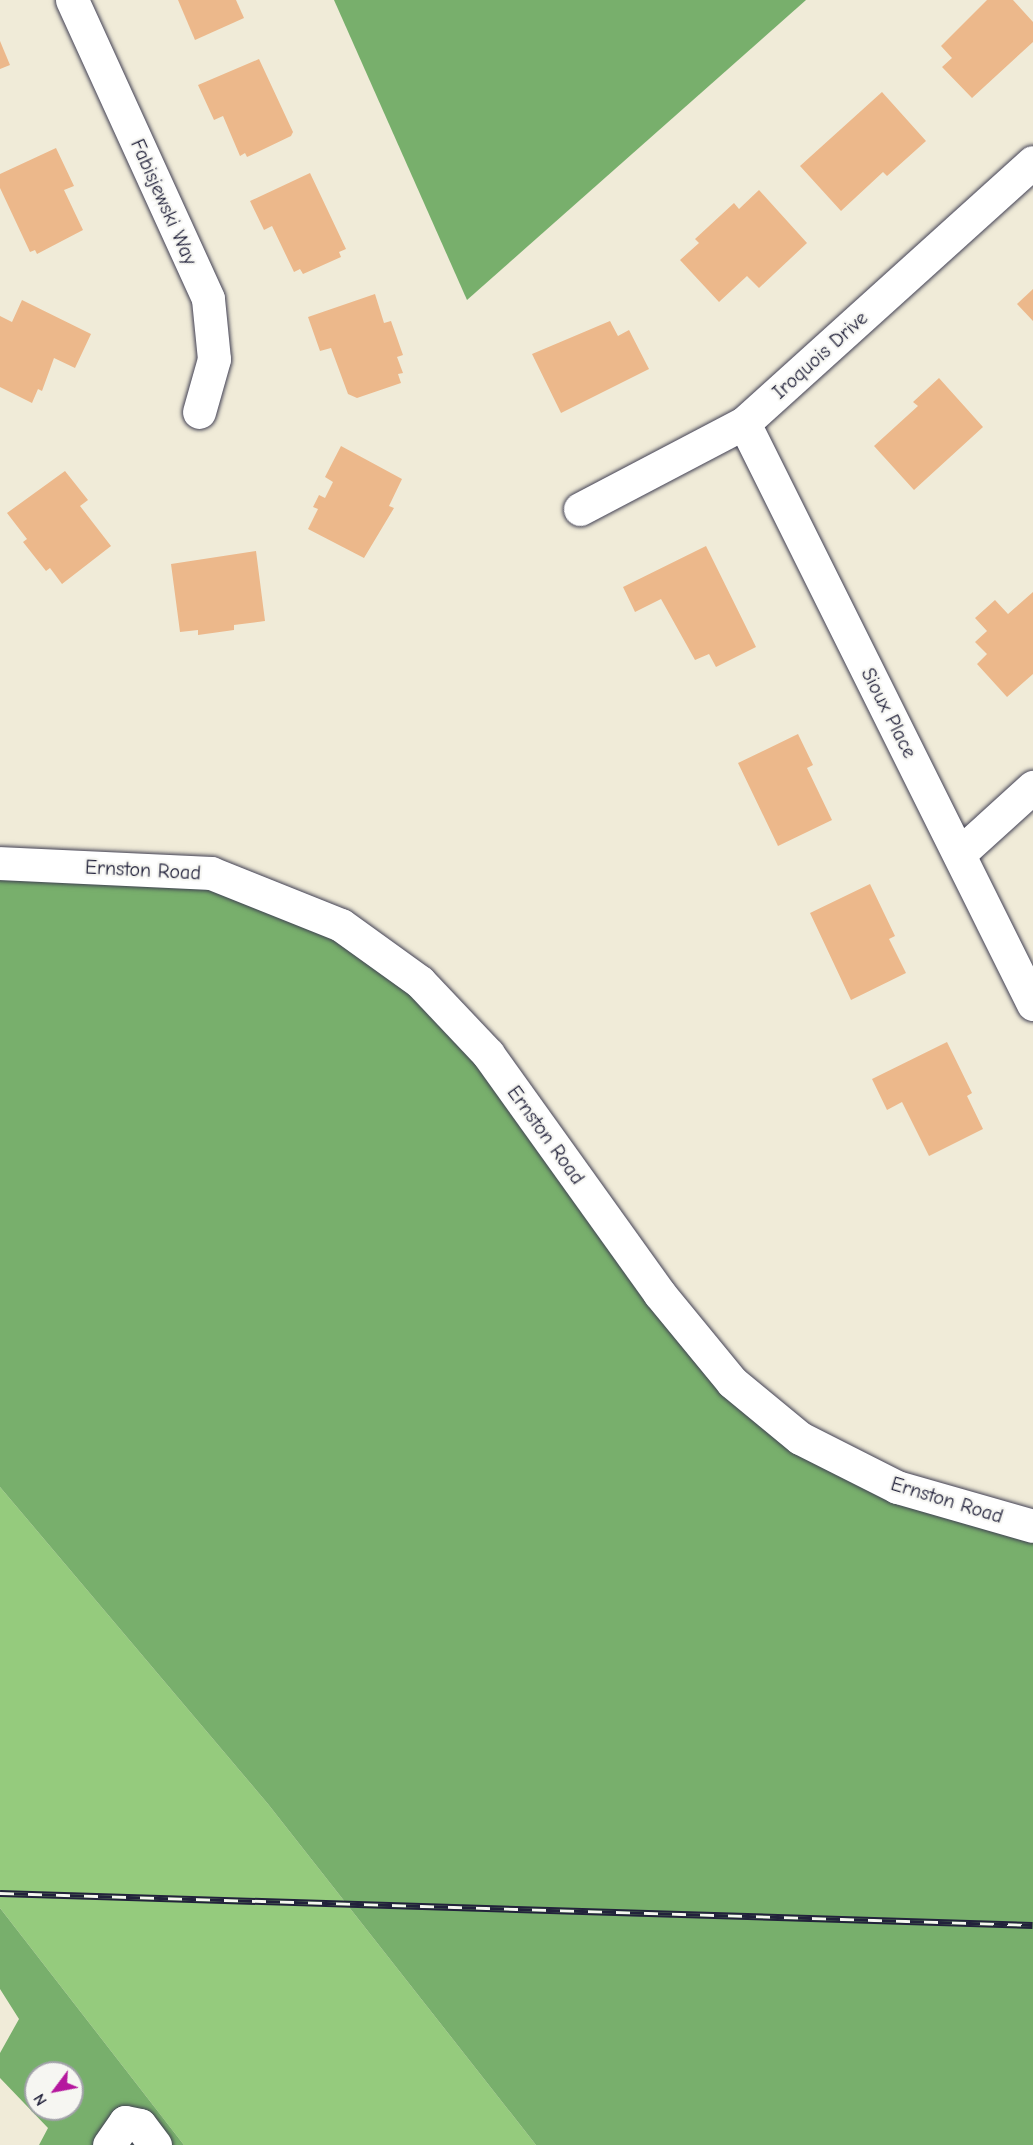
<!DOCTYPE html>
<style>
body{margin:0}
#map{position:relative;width:1033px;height:2145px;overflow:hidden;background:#f0ebd8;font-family:"Comic Neue",sans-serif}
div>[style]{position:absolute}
.green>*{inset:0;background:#95cb7d}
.forest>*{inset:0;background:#78af6c}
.building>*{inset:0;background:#ecb88b}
.roads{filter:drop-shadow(0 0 2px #414053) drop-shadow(0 0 2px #414053)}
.minor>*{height:33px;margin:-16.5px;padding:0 16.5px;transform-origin:16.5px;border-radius:16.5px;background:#fff}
.rail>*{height:7px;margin-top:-3.5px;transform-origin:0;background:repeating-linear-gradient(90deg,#f6f6f2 0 14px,#22223b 0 28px);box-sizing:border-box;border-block:2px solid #22223b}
span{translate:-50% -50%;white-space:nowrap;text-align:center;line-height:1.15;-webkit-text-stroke:4.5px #f6f6f2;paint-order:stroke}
.street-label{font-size:20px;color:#22223b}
.north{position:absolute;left:24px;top:2061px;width:60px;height:60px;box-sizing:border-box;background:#f6f6f2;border:2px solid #a1a1a9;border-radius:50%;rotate:238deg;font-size:16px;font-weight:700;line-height:24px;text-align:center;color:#22223b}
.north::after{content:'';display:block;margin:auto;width:21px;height:27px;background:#b5179e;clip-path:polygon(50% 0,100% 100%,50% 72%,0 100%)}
</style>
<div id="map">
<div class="green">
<div style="clip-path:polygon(0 1487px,268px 1804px,536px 2145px,184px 2145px,0 1908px)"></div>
</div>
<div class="forest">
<div style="clip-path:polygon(334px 0,806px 0,467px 300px)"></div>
<div style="clip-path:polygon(0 863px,211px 873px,420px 982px,659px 1293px,800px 1438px,1033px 1526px,1033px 2145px,536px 2145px,268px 1804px,0 1487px)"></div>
<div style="clip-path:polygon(evenodd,0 1908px,184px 2145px,39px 2145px,48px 2128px,0 2078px,0 2053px,19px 2019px,0 1989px,0 1908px,36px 2073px,72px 2073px,72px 2109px,36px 2109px,36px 2073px)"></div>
</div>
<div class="building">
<div style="clip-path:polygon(178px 0,236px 0,244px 18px,195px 40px)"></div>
<div style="clip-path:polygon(987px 0,1013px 0,1033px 22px,1033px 42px,972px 98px,942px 67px,952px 58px,941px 46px)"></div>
<div style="clip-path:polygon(0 41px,10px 65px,0 69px)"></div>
<div style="clip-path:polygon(259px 59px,293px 132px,291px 136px,247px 157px,245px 153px,240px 156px,223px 116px,214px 120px,198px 85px)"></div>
<div style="clip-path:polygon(882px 92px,926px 141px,887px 176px,883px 172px,841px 211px,800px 166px)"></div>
<div style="clip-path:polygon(56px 148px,74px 186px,64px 190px,83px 230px,37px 254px,35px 250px,30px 252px,0 188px,0 174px)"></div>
<div style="clip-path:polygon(310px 173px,346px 249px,339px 252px,341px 257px,303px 274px,300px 269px,294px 272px,272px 226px,264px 230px,250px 201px)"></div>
<div style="clip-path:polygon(759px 190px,807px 243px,759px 288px,747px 276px,719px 302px,680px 260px,699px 243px,695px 239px,734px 203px,739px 209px)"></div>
<div style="clip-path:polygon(1033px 289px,1033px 321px,1017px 304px)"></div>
<div style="clip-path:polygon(375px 294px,384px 323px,391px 321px,403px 355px,397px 357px,403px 373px,398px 374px,401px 383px,357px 398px,348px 394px,331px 348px,320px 351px,308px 317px)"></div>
<div style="clip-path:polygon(22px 300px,91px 334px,75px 368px,54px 358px,42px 391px,38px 389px,32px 403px,0 387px,0 316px,12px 322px)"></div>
<div style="clip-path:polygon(610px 321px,618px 336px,629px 330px,649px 369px,561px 413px,532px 354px)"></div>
<div style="clip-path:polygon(939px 378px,983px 427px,914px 490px,874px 446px,918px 406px,913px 402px)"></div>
<div style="clip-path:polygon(341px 446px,402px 479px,389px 506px,394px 508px,364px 558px,308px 529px,318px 509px,313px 507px,319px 495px,325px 498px,333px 482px,325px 477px)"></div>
<div style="clip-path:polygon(65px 471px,88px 500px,80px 506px,111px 546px,62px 584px,50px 568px,46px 571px,23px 542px,27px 539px,7px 513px)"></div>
<div style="clip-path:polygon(706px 546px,756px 647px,716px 667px,709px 654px,695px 660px,661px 599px,635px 612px,623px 587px)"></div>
<div style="clip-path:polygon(256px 551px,265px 621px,234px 625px,234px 630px,198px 635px,198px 630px,180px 632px,171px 564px)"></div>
<div style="clip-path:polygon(1033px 592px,1033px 674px,1007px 697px,977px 664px,987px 654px,975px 642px,987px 631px,975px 618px,995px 600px,1008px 614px)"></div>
<div style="clip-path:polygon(798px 734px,813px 765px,807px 768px,832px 820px,778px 846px,738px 763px)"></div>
<div style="clip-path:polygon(870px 884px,895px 936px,889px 939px,906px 973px,851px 1000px,810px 913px)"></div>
<div style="clip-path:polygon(947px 1042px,972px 1093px,967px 1096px,983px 1129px,929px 1156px,902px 1102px,887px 1110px,872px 1079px)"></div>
</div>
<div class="roads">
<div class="minor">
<div style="left:72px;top:0;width:328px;rotate:65.5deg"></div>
<div style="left:208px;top:299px;width:60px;rotate:84.3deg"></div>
<div style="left:214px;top:359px;width:55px;rotate:105.8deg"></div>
<div style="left:744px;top:423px;width:649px;rotate:63.55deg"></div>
<div style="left:580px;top:509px;width:185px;rotate:-27.7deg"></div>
<div style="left:744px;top:423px;width:389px;rotate:-42.1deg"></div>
<div style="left:959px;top:854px;width:100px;rotate:-42.2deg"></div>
<div style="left:0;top:863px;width:211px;rotate:2.7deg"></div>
<div style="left:211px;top:873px;width:140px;rotate:21.8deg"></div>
<div style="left:341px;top:925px;width:97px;rotate:35.8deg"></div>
<div style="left:420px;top:982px;width:99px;rotate:46.6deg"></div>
<div style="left:488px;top:1054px;width:294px;rotate:54.4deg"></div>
<div style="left:659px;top:1293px;width:115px;rotate:50.6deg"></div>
<div style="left:732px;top:1382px;width:88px;rotate:39.5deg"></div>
<div style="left:800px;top:1438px;width:109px;rotate:26.8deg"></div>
<div style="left:897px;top:1487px;width:141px;rotate:16deg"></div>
<div style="left:109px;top:2145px;width:28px;rotate:-55deg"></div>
<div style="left:125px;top:2122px;width:15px;rotate:11deg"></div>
<div style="left:140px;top:2125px;width:25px;rotate:53deg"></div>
</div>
</div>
<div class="rail">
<div style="left:0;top:1893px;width:1033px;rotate:1.77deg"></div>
</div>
<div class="street-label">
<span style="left:164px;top:202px;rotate:66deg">Fabisjewski Way</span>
<span style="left:820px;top:355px;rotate:-42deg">Iroquois Drive</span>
<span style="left:889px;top:713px;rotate:63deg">Sioux Place</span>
<span style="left:143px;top:870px;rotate:3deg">Ernston Road</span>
<span style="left:546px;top:1135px;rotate:54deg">Ernston Road</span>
<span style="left:947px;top:1500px;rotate:17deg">Ernston Road</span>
</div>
<div class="north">N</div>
</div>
